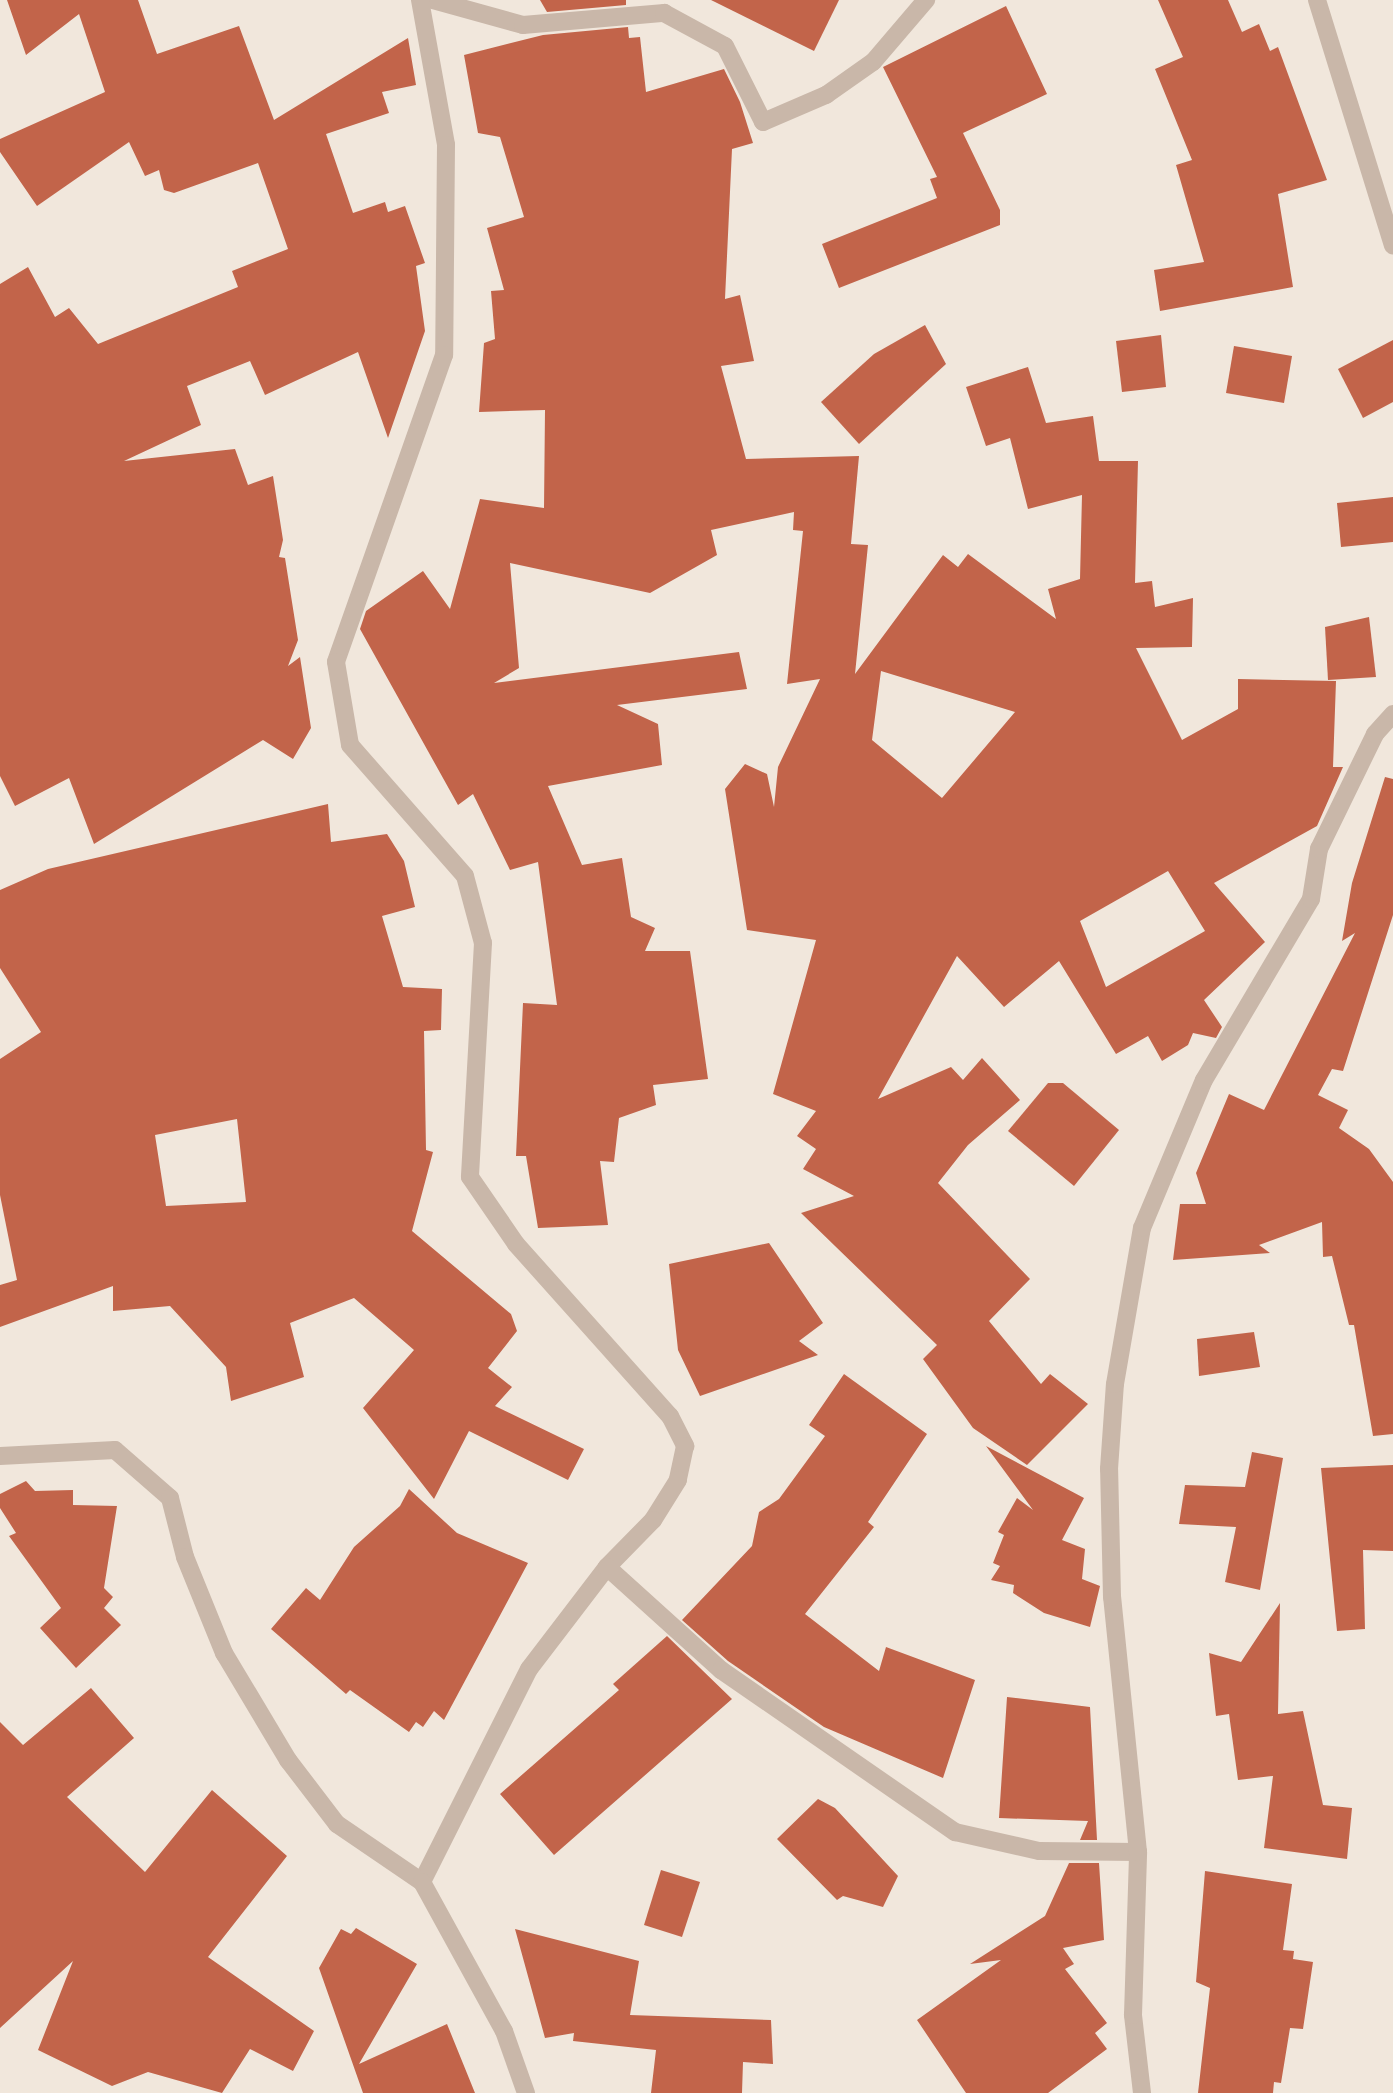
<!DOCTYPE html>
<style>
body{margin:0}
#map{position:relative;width:1393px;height:2093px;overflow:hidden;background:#f1e7dc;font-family:Montserrat,sans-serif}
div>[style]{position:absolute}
.building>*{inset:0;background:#c2644a}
.lane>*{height:18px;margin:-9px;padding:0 9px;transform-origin:9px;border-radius:9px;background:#c9b7a9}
.street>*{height:18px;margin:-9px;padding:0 9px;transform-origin:9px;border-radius:9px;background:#c9b7a9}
span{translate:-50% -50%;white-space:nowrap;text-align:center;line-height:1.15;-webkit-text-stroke:5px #f9f1e9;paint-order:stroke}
</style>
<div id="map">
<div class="building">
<div style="clip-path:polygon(7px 0,138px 0,157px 54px,239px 26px,274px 120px,408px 38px,416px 85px,382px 92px,389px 113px,326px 134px,353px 213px,385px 202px,388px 212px,405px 206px,425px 263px,416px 266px,425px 331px,388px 438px,358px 352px,265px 395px,250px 361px,187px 386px,201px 425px,124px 461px,235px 449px,248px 485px,273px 476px,283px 540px,279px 557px,285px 558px,298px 640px,288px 666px,300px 657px,311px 728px,293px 759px,263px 740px,94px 844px,69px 778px,15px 806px,0 776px,0 284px,28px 267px,55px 317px,69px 308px,98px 344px,238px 287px,232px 271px,288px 249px,258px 163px,174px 193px,164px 190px,159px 170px,145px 176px,129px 142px,37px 206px,0 152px,0 139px,105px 92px,79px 14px,26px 55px)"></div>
<div style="clip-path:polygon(540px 0,626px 0,626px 5px,547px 12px)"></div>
<div style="clip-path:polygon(711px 0,839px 0,814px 51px)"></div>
<div style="clip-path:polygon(1158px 0,1228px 0,1242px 32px,1259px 24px,1270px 51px,1278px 47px,1327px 180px,1278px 194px,1293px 287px,1160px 311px,1154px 270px,1204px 262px,1176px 165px,1192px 160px,1155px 69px,1183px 57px)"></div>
<div style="clip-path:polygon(1006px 6px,1047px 94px,963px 133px,1000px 210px,1000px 225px,839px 288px,822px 244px,937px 198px,930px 179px,937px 177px,883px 67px)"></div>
<div style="clip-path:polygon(evenodd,628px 27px,629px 38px,640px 37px,646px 92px,724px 69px,740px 102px,753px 143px,732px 149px,725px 299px,740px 295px,754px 361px,721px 366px,746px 459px,859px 456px,851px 544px,868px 545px,855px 674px,943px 555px,958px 567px,968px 554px,1056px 619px,1048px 589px,1080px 579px,1082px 495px,1028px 509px,1010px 438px,986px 446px,966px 387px,1028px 367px,1046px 423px,1093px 416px,1099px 461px,1138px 461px,1135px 583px,1152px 581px,1155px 607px,1193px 598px,1192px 647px,1136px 648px,1182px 740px,1238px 709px,1238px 679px,1336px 681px,1333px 767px,1343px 767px,1317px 826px,1214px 883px,1265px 942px,1204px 1000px,1222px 1027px,1216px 1038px,1193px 1033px,1188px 1045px,1162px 1061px,1148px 1036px,1116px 1054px,1059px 961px,1004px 1007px,957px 956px,878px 1099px,951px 1067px,963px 1080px,982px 1058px,1020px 1100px,968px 1145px,938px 1183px,1030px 1279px,989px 1321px,1041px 1384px,1050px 1374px,1088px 1404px,1027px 1465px,973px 1428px,923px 1359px,937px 1345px,801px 1213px,854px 1196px,803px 1169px,816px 1149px,797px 1136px,816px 1111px,773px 1094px,816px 940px,747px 930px,725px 789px,745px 764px,767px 774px,774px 807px,778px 767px,820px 679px,787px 684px,803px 531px,793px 530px,794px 512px,711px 530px,717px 555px,650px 593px,510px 563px,519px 668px,494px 683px,739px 652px,747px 689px,617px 705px,658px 724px,662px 765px,548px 786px,582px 865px,622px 858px,631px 917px,655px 928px,645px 951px,690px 951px,708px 1079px,653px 1085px,656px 1105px,619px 1118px,614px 1162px,600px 1161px,608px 1225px,538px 1228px,526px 1156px,516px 1156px,523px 1003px,557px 1005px,538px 862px,510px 870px,473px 794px,458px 805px,360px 629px,366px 611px,423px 571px,450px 609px,480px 499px,544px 508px,545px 410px,479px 412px,484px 343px,495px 339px,491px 291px,504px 290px,487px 228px,524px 217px,500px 137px,478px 133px,464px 55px,543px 35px,628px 27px,881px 671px,1015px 712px,942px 798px,872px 740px,881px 671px,628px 27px,1168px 871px,1205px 931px,1106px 987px,1080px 921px,1168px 871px)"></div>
<div style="clip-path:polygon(925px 325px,946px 364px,859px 444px,821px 402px,874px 354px)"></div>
<div style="clip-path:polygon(1161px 335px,1166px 387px,1122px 392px,1116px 341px)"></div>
<div style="clip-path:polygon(1393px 340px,1393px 402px,1363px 418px,1338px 369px)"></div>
<div style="clip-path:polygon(1234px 346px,1292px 356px,1284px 403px,1226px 393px)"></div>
<div style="clip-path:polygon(1393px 497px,1393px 542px,1341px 547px,1337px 503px)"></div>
<div style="clip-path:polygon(1369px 617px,1376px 677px,1328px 680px,1325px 627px)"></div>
<div style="clip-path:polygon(1385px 777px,1393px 779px,1393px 915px,1343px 1071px,1332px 1069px,1318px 1095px,1348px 1110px,1339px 1128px,1369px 1149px,1393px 1182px,1393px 1434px,1373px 1436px,1354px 1325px,1349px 1325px,1332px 1256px,1323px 1257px,1322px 1222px,1259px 1245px,1270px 1253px,1173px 1260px,1180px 1204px,1206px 1204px,1196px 1173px,1229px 1094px,1264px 1110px,1355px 933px,1342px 941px,1352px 883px)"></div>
<div style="clip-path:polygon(evenodd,328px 804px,331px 842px,387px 834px,404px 861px,415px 907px,382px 916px,403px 987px,442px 989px,441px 1030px,424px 1031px,426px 1150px,433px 1152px,412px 1231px,511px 1314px,517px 1331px,488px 1368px,512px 1387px,495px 1406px,584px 1449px,568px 1480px,469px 1431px,434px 1499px,363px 1408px,414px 1350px,354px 1298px,290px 1323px,304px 1377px,231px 1401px,226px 1367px,170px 1306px,113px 1311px,113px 1286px,0 1327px,0 1285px,17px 1280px,0 1195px,0 1059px,41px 1032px,0 968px,0 890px,48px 869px,328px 804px,237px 1119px,246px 1202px,166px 1206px,155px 1135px,237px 1119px)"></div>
<div style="clip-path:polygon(1048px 1083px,1063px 1083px,1119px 1130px,1074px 1186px,1008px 1131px)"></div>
<div style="clip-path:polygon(769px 1243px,823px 1323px,799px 1341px,818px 1355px,700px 1396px,678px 1350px,669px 1264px)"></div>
<div style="clip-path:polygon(1254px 1332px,1260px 1367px,1199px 1376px,1197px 1339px)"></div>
<div style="clip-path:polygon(844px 1374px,927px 1434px,868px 1522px,874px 1527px,805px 1614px,879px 1671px,886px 1647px,975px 1680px,943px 1778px,824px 1727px,728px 1661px,682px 1620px,752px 1546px,759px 1512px,779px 1499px,825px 1436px,809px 1425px)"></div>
<div style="clip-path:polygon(986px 1446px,1084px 1498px,1062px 1540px,1085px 1549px,1082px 1579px,1100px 1586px,1090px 1627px,1044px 1613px,1013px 1593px,1014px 1585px,991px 1580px,1000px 1566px,993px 1563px,1004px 1535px,998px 1532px,1017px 1498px,1033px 1510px)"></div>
<div style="clip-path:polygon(1252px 1452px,1283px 1458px,1260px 1590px,1225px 1582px,1236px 1527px,1179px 1524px,1185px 1485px,1245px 1487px)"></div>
<div style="clip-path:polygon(1393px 1465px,1393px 1551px,1363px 1550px,1365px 1629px,1337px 1631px,1321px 1468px)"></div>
<div style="clip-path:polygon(26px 1481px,35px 1491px,73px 1490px,73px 1505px,117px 1506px,104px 1588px,113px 1597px,104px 1608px,121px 1625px,76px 1668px,40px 1628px,61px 1608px,9px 1536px,16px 1533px,0 1508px,0 1494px)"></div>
<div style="clip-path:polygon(409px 1489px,457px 1533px,528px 1563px,444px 1720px,434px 1711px,423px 1727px,416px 1722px,409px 1732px,350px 1690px,346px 1694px,271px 1629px,306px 1588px,320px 1600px,354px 1547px,400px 1506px)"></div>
<div style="clip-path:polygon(1280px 1603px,1278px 1714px,1303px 1711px,1323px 1805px,1352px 1808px,1347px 1859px,1264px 1848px,1273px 1776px,1238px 1780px,1229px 1714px,1216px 1716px,1209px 1653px,1241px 1662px)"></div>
<div style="clip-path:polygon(667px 1636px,732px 1699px,554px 1855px,500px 1794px,619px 1690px,613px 1684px)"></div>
<div style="clip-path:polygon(91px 1688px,134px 1738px,67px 1797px,145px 1872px,212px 1790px,287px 1856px,208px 1957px,314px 2031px,293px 2071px,250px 2049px,222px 2093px,148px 2072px,112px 2086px,38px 2050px,73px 1961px,0 2028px,0 1722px,23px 1745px)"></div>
<div style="clip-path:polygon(1007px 1697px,1090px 1707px,1097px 1840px,1080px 1840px,1088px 1821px,999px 1818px)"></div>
<div style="clip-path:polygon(818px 1799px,835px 1808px,898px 1876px,883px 1907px,843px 1896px,837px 1900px,777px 1839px)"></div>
<div style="clip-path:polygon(1069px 1863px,1099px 1863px,1104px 1940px,1063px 1948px,1074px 1964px,1065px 1969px,1107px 2023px,1095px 2033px,1107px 2049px,1048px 2093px,966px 2093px,917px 2020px,1001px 1960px,970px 1964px,1045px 1916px)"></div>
<div style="clip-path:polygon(661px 1870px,700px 1882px,682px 1937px,644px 1925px)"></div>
<div style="clip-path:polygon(1205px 1871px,1292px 1884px,1283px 1950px,1294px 1951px,1293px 1959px,1313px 1962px,1303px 2029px,1290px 2028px,1281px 2083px,1274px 2082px,1273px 2093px,1198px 2093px,1210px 1988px,1196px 1982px)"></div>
<div style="clip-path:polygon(356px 1928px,417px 1964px,359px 2064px,447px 2024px,475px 2093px,363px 2093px,319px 1968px,341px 1929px,351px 1934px)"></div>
<div style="clip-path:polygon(515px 1929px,639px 1961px,630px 2015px,771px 2020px,773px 2064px,743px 2062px,742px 2093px,651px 2093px,656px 2050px,573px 2041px,574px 2033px,545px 2038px)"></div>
</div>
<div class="lane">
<div style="left:433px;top:0;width:93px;rotate:15.5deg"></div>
<div style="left:523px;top:25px;width:142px;rotate:-4.9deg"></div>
<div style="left:664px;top:13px;width:69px;rotate:28.4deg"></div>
<div style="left:725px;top:46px;width:85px;rotate:63.4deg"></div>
<div style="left:763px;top:122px;width:69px;rotate:-23.2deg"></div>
<div style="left:826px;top:95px;width:57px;rotate:-35.1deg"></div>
<div style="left:873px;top:62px;width:82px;rotate:-49.5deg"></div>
</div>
<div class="street">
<div style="left:420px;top:0;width:147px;rotate:79.8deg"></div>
<div style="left:446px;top:145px;width:210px;rotate:90.5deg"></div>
<div style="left:444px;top:355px;width:325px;rotate:109.4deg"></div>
<div style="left:336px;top:662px;width:84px;rotate:80.4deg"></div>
<div style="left:350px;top:745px;width:174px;rotate:48.7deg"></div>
<div style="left:465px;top:876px;width:69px;rotate:75deg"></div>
<div style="left:483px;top:943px;width:234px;rotate:93.2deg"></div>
<div style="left:470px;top:1177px;width:81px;rotate:55.5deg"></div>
<div style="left:516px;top:1244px;width:231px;rotate:48.2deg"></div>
<div style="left:670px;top:1416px;width:34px;rotate:63deg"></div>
<div style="left:685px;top:1446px;width:35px;rotate:102deg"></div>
<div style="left:678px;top:1480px;width:47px;rotate:122deg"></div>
<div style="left:653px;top:1520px;width:66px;rotate:134.4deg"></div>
<div style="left:607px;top:1567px;width:128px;rotate:127.4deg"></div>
<div style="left:529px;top:1669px;width:238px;rotate:116.7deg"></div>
<div style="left:1317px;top:0;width:257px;rotate:72.8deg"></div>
<div style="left:0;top:1456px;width:115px;rotate:-3deg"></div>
<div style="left:115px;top:1450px;width:73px;rotate:41.1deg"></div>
<div style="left:170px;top:1498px;width:61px;rotate:75.7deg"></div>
<div style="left:185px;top:1557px;width:104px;rotate:67.9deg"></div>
<div style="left:224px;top:1653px;width:125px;rotate:59.1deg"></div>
<div style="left:288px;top:1760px;width:81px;rotate:52.6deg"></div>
<div style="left:337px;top:1824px;width:103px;rotate:34.3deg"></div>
<div style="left:422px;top:1882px;width:170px;rotate:61.2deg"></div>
<div style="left:504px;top:2031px;width:66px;rotate:70.5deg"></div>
<div style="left:607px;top:1567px;width:154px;rotate:42.1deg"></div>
<div style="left:721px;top:1670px;width:285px;rotate:34.7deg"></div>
<div style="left:955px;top:1832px;width:86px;rotate:12.7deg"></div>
<div style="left:1039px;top:1851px;width:99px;rotate:0.6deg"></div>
<div style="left:1142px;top:2093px;width:79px;rotate:-96.6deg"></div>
<div style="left:1133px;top:2015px;width:163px;rotate:-88.2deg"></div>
<div style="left:1138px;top:1852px;width:256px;rotate:-95.8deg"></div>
<div style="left:1112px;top:1597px;width:128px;rotate:-91.3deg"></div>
<div style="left:1109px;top:1469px;width:85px;rotate:-86deg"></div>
<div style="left:1115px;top:1384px;width:158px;rotate:-80.2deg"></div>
<div style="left:1142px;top:1228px;width:160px;rotate:-67.3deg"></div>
<div style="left:1204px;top:1080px;width:210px;rotate:-59.4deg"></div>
<div style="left:1311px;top:899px;width:51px;rotate:-80.9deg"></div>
<div style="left:1319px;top:849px;width:128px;rotate:-64deg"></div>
<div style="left:1375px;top:734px;width:27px;rotate:-48deg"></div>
</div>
</div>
